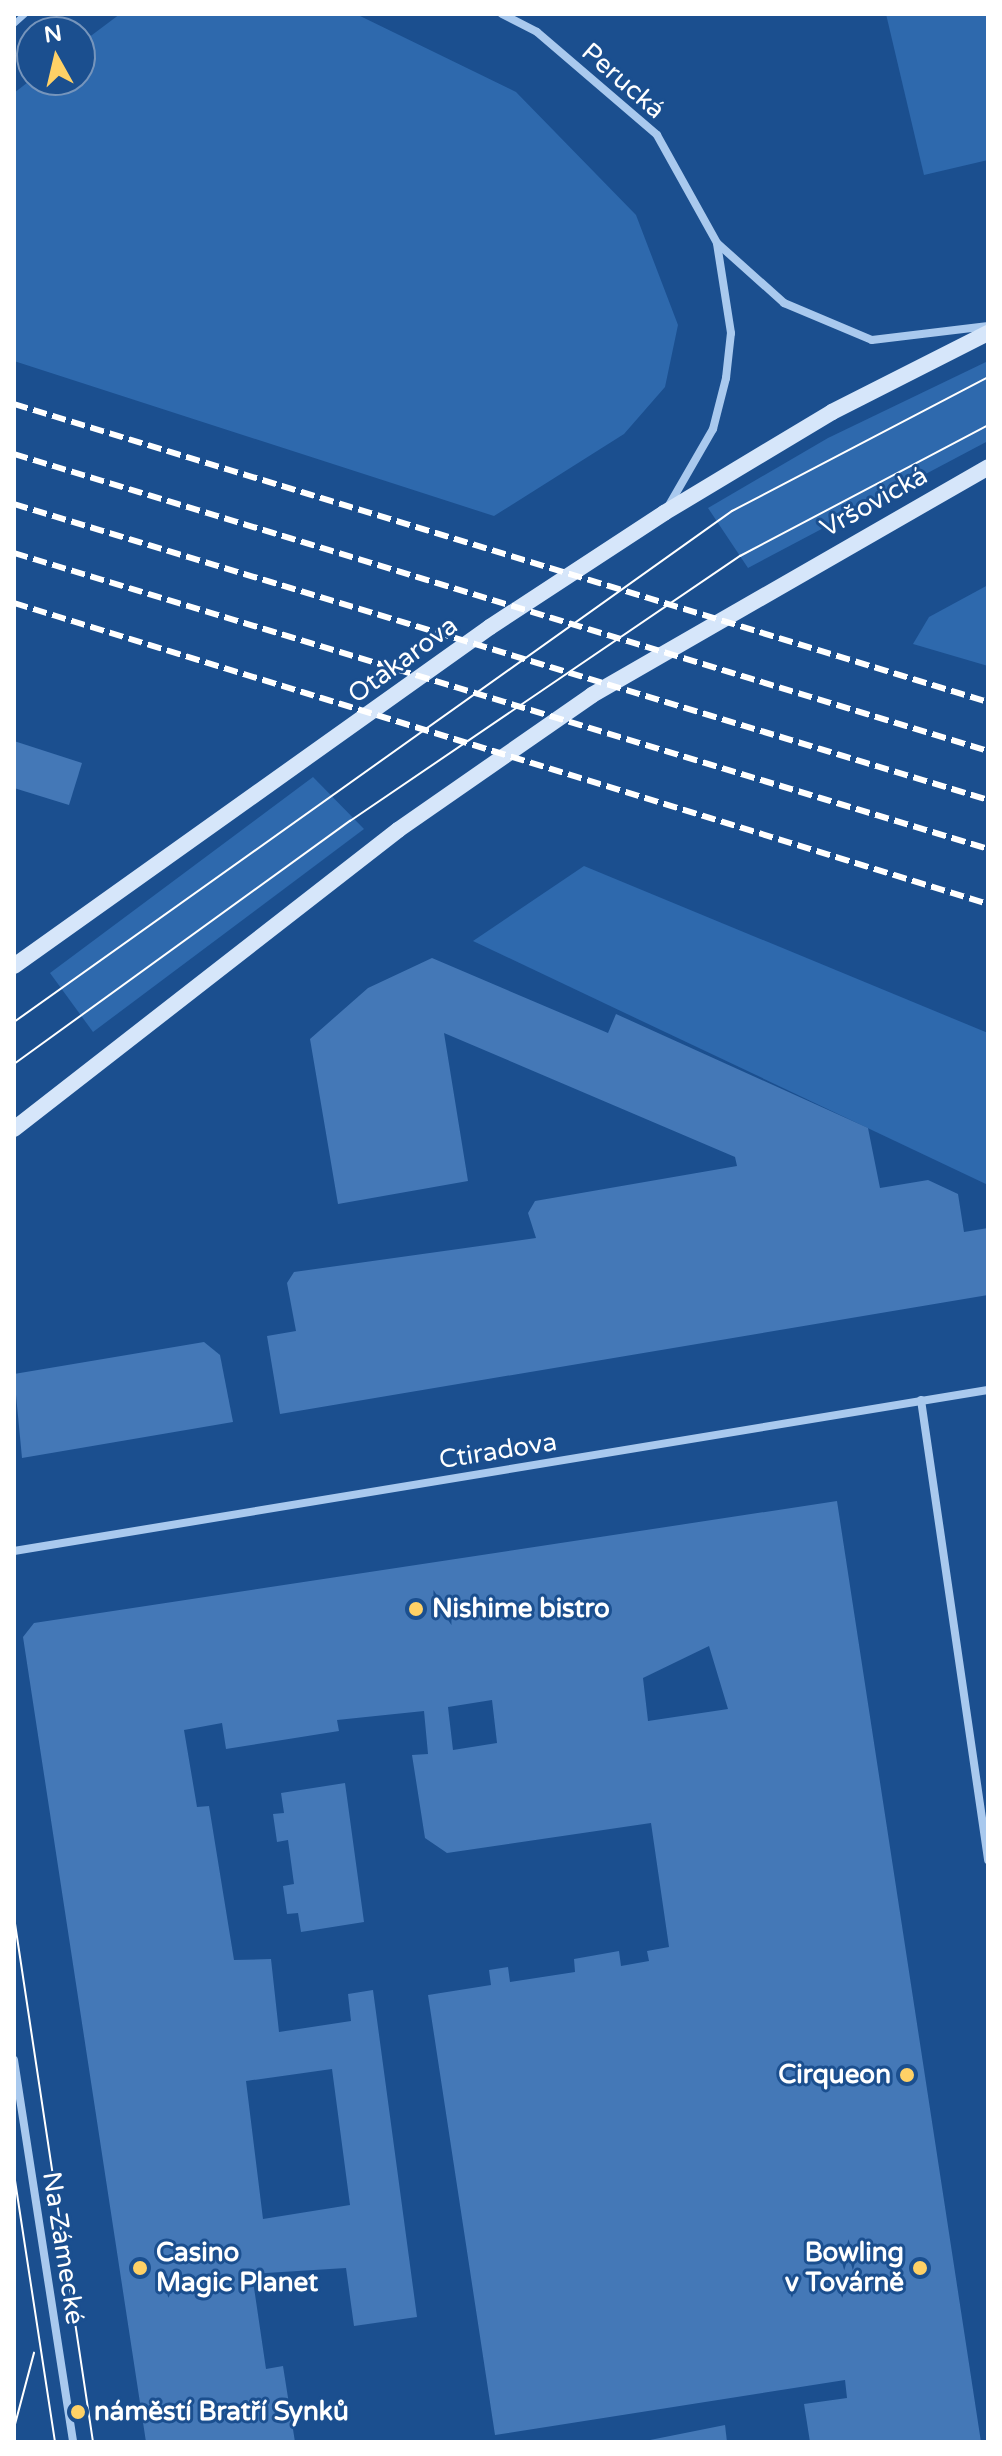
<!DOCTYPE html>
<meta charset="utf-8">
<style>
body{margin:0}
#map{position:relative;width:1002px;height:2456px;overflow:hidden;background:#1b4f8f;font-family:"Varela Round",sans-serif}
div>[style]{position:absolute}
.green>*{inset:0;background:#2e69ad}
.building>*{inset:0;background:#4478b7}
.lane>*{height:6px;margin:-3px;padding:0 3px;transform-origin:3px;border-radius:3px;background:#a9c9ee}
.street>*{height:8px;margin:-4px;padding:0 4px;transform-origin:4px;border-radius:4px;background:#a9c9ee}
.secondary>*{height:16px;margin:-8px;padding:0 8px;transform-origin:8px;border-radius:8px;background:#d6e6fa}
.tram>*{height:2px;margin:-1px;padding:0 1px;transform-origin:1px;border-radius:1px;background:#fff}
.rail>*{height:6px;margin-top:-3px;transform-origin:0;background:repeating-linear-gradient(90deg,#fff 0 14px,transparent 0 20px)}
.dots>*{width:22px;height:22px;translate:-50% -50%;box-sizing:border-box;border:4px solid #1b4f8f;border-radius:50%}
span{translate:-50% -50%;white-space:nowrap;text-align:center;line-height:1.15;-webkit-text-stroke:6px #1b4f8f;paint-order:stroke}
.street-label{font-size:26px;color:#fff}
.poi-label{font-size:26px;color:#fff;font-weight:700}
.left{translate:0 -50%;text-align:left}
.right{translate:-100% -50%;text-align:right}
.frame{position:absolute;inset:0;border:16px solid #fff;pointer-events:none}
.north{position:absolute;left:16px;top:16px;width:80px;height:80px;box-sizing:border-box;background:#1b4f8f;border:2px solid #7695bc;border-radius:50%;rotate:352deg;font-size:22px;font-weight:700;line-height:32px;text-align:center;color:#fff}
.north::after{content:'';display:block;margin:auto;width:28px;height:36px;background:#ffd166;clip-path:polygon(50% 0,100% 100%,50% 72%,0 100%)}
</style>
<div id="map">
<div class="green">
<div style="clip-path:polygon(120px 14px,356px 14px,516px 92px,636px 215px,678px 325px,665px 387px,624px 434px,494px 516px,14px 361px,14px 93px,32px 79px,80px 80px,80px 44px)"></div>
<div style="clip-path:polygon(886px 14px,988px 14px,988px 160px,924px 175px)"></div>
<div style="clip-path:polygon(988px 361px,988px 441px,748px 568px,708px 508px,828px 438px)"></div>
<div style="clip-path:polygon(988px 585px,988px 666px,913px 644px,929px 617px)"></div>
<div style="clip-path:polygon(313px 777px,364px 829px,93px 1032px,50px 973px)"></div>
<div style="clip-path:polygon(584px 866px,988px 1033px,988px 1185px,473px 941px)"></div>
</div>
<div class="building">
<div style="clip-path:polygon(14px 741px,82px 763px,69px 805px,14px 788px)"></div>
<div style="clip-path:polygon(432px 958px,608px 1033px,616px 1014px,868px 1128px,880px 1188px,928px 1180px,958px 1194px,964px 1232px,988px 1228px,988px 1295px,280px 1414px,267px 1336px,296px 1331px,287px 1283px,294px 1272px,536px 1238px,528px 1213px,535px 1201px,737px 1166px,735px 1157px,444px 1033px,468px 1181px,338px 1204px,310px 1039px,368px 988px)"></div>
<div style="clip-path:polygon(204px 1342px,220px 1355px,233px 1422px,22px 1458px,14px 1374px)"></div>
<div style="clip-path:polygon(evenodd,837px 1501px,981px 2442px,810px 2442px,804px 2404px,847px 2398px,845px 2380px,495px 2435px,428px 1995px,491px 1985px,489px 1970px,508px 1967px,510px 1982px,575px 1972px,574px 1959px,619px 1951px,621px 1966px,649px 1961px,647px 1951px,669px 1947px,651px 1823px,447px 1853px,425px 1838px,412px 1755px,428px 1754px,424px 1711px,337px 1720px,339px 1731px,226px 1749px,222px 1723px,184px 1730px,197px 1807px,209px 1806px,234px 1960px,271px 1959px,279px 2032px,351px 2021px,348px 1994px,373px 1990px,417px 2317px,354px 2326px,346px 2268px,252px 2274px,266px 2369px,283px 2366px,295px 2442px,146px 2442px,23px 1637px,34px 1623px,837px 1501px,709px 1646px,728px 1709px,648px 1721px,643px 1678px,709px 1646px,837px 1501px,492px 1700px,497px 1743px,453px 1750px,448px 1707px,492px 1700px,837px 1501px,332px 2069px,350px 2205px,263px 2219px,246px 2081px,332px 2069px)"></div>
<div style="clip-path:polygon(345px 1783px,364px 1922px,301px 1932px,298px 1913px,287px 1914px,283px 1886px,294px 1884px,288px 1840px,277px 1842px,273px 1814px,284px 1813px,281px 1793px)"></div>
<div style="clip-path:polygon(725px 2425px,727px 2442px,645px 2442px,645px 2441px)"></div>
</div>
<div class="lane">
<div style="left:14px;top:24px;width:15px;rotate:-42deg"></div>
</div>
<div class="street">
<div style="left:502px;top:14px;width:39px;rotate:27deg"></div>
<div style="left:537px;top:32px;width:158px;rotate:40.6deg"></div>
<div style="left:657px;top:135px;width:124px;rotate:60.9deg"></div>
<div style="left:717px;top:243px;width:90px;rotate:41.8deg"></div>
<div style="left:784px;top:303px;width:95px;rotate:22.8deg"></div>
<div style="left:872px;top:340px;width:117px;rotate:-6.9deg"></div>
<div style="left:668px;top:507px;width:90px;rotate:-60deg"></div>
<div style="left:713px;top:429px;width:53px;rotate:-75.7deg"></div>
<div style="left:726px;top:378px;width:45px;rotate:-83.7deg"></div>
<div style="left:731px;top:333px;width:90px;rotate:-98.9deg"></div>
<div style="left:921px;top:1400px;width:465px;rotate:81.7deg"></div>
<div style="left:14px;top:1551px;width:987px;rotate:-9.39deg"></div>
<div style="left:14px;top:2060px;width:387px;rotate:81.2deg"></div>
</div>
<div class="secondary">
<div style="left:14px;top:966px;width:584px;rotate:-35.46deg"></div>
<div style="left:490px;top:627px;width:208px;rotate:-33.2deg"></div>
<div style="left:664px;top:513px;width:196px;rotate:-31deg"></div>
<div style="left:832px;top:412px;width:175px;rotate:-26.9deg"></div>
<div style="left:14px;top:1129px;width:487px;rotate:-37.9deg"></div>
<div style="left:398px;top:830px;width:236px;rotate:-34.8deg"></div>
<div style="left:592px;top:695px;width:457px;rotate:-29.9deg"></div>
</div>
<div class="tram">
<div style="left:14px;top:1022px;width:881px;rotate:-35.44deg"></div>
<div style="left:732px;top:511px;width:289px;rotate:-27.6deg"></div>
<div style="left:14px;top:1064px;width:415px;rotate:-35.9deg"></div>
<div style="left:350px;top:821px;width:472px;rotate:-34.2deg"></div>
<div style="left:740px;top:556px;width:280px;rotate:-27.8deg"></div>
<div style="left:14px;top:1917px;width:531px;rotate:81.44deg"></div>
<div style="left:14px;top:2174px;width:271px;rotate:81.3deg"></div>
<div style="left:14px;top:2428px;width:78px;rotate:-75.1deg"></div>
</div>
<div class="rail">
<div style="left:14px;top:404px;width:1019px;rotate:17.01deg"></div>
<div style="left:14px;top:454px;width:1018px;rotate:16.96deg"></div>
<div style="left:14px;top:504px;width:1018px;rotate:16.9deg"></div>
<div style="left:14px;top:553px;width:1018px;rotate:16.9deg"></div>
<div style="left:14px;top:603px;width:1019px;rotate:17.17deg"></div>
</div>
<div class="dots">
<div style="left:416px;top:1609px;background:#ffd166"></div>
<div style="left:907px;top:2075px;background:#ffd166"></div>
<div style="left:140px;top:2268px;background:#ffd166"></div>
<div style="left:920px;top:2268px;background:#ffd166"></div>
<div style="left:78px;top:2412px;background:#ffd166"></div>
</div>
<div class="street-label">
<span style="left:623px;top:81px;rotate:41deg">Perucká</span>
<span style="left:874px;top:502px;rotate:-29deg">Vršovická</span>
<span style="left:403px;top:660px;rotate:-36deg">Otakarova</span>
<span style="left:498px;top:1451px;rotate:-9deg">Ctiradova</span>
<span style="left:63px;top:2248px;rotate:81deg">Na Zámecké</span>
</div>
<div class="poi-label">
<span class="left" style="left:432px;top:1609px">Nishime bistro</span>
<span class="right" style="left:891px;top:2075px">Cirqueon</span>
<span class="left" style="left:156px;top:2268px">Casino<br>Magic Planet</span>
<span class="right" style="left:904px;top:2268px">Bowling<br>v Továrně</span>
<span class="left" style="left:94px;top:2412px">náměstí Bratří Synků</span>
</div>
<div class="frame"></div>
<div class="north">N</div>
</div>
